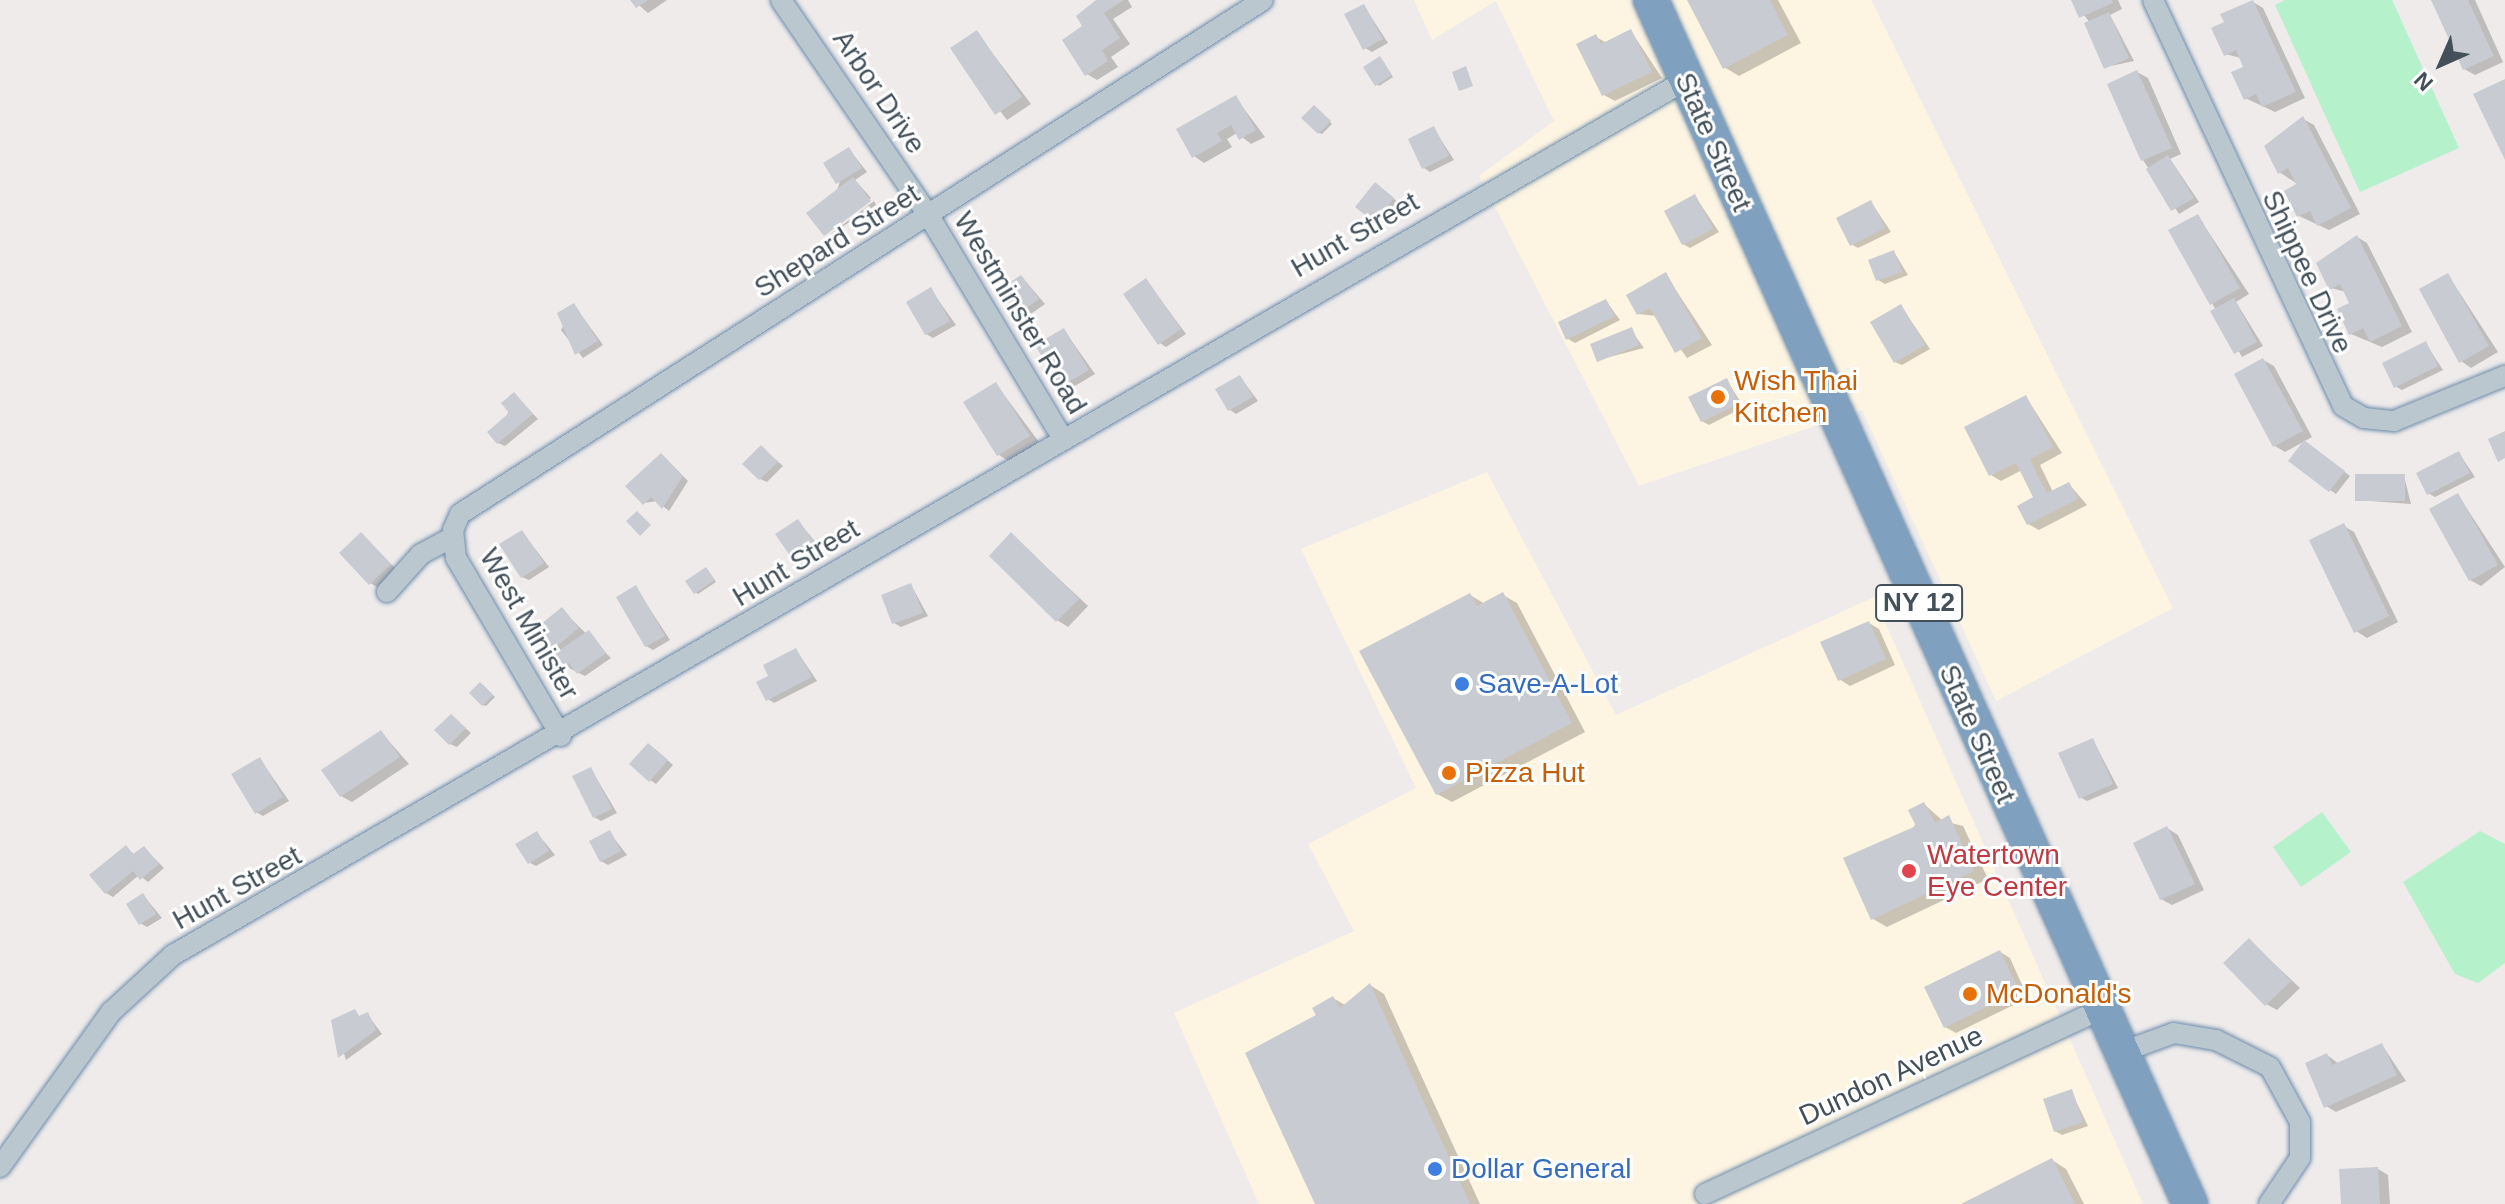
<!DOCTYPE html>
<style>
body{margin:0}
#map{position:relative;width:2505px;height:1204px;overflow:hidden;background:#efebeb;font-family:Arial,sans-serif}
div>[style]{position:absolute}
.commercial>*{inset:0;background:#fdf4e2}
.green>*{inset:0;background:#b5f1cb}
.shadow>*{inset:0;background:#0003}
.building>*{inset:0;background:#c8cbd1}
.roads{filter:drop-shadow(0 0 2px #6b8baa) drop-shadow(0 0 2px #6b8baa)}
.street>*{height:20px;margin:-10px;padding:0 10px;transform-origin:10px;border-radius:10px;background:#bbc7cf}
.highway>*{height:34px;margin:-17px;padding:0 17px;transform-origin:17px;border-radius:17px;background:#7fa0bf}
.dots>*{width:22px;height:22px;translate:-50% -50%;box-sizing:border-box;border:4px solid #fff;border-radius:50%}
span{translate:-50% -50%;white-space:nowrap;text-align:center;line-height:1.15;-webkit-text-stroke:6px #fff;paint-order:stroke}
.shield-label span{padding:2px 6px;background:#fff;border:2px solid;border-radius:6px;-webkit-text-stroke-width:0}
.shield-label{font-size:26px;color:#43505a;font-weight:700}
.street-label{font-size:28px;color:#43505a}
.food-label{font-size:28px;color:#c56008}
.left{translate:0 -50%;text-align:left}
.shop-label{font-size:28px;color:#366cbe}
.health-label{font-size:28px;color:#be3a42}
.north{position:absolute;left:2401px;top:24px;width:80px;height:80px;-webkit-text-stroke:6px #fff;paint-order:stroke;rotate:225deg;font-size:22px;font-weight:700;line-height:32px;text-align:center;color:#43505a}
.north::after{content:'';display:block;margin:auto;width:28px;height:36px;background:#43505a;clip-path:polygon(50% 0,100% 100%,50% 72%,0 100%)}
</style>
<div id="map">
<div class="commercial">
<div style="clip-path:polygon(1414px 0,1871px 0,2173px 608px,1996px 701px,1862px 410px,1639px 486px,1479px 176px,1554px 121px,1496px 1px,1432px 40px)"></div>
<div style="clip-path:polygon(1487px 472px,1616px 715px,1874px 597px,2143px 1204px,1259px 1204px,1174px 1013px,1354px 931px,1308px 844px,1416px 788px,1301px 549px)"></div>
</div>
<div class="green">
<div style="clip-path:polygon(2285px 0,2392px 0,2459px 148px,2360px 192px,2275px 5px)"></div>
<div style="clip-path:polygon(2322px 812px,2351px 852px,2301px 887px,2273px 847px)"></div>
<div style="clip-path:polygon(2480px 831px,2505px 844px,2505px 963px,2478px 983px,2455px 974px,2403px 882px)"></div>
</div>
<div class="shadow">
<div style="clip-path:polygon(633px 0,667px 0,648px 13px)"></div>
<div style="clip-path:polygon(1099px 0,1128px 0,1132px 7px,1113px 19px,1130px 44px,1111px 57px,1118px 67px,1097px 80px,1087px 74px,1085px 27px)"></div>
<div style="clip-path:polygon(1689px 0,1778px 0,1801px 43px,1739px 76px,1724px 67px)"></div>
<div style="clip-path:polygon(2073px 0,2118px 0,2122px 9px,2110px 15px,2134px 61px,2106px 67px,2090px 23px)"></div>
<div style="clip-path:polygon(2433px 0,2475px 0,2503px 62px,2475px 75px,2464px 69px)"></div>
<div style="clip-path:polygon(2253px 2px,2263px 8px,2305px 98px,2275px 112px,2245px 98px,2246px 68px,2241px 58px,2225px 54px)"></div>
<div style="clip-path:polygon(1364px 6px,1388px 43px,1372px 52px,1365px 48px)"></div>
<div style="clip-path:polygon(1631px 31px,1662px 78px,1615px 101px,1604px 95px,1596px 37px,1607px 43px)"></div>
<div style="clip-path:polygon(977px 33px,1031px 104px,1007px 120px,953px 49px)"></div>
<div style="clip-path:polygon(1382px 60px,1393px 77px,1379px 86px,1377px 84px)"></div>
<div style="clip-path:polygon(2137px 72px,2148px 78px,2181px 154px,2170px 159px,2199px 202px,2179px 214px,2143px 160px)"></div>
<div style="clip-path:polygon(1236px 98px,1265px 137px,1251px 144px,1237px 133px,1227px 139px,1232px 147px,1204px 163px,1194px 156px)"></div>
<div style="clip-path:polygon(1317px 109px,1332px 124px,1322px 134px,1319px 133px)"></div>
<div style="clip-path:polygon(2303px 119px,2314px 125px,2360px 214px,2329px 230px,2299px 216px,2299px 185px,2279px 172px)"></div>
<div style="clip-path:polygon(1434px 129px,1454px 160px,1430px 172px,1424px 168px)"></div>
<div style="clip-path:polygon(849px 149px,867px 172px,855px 180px,871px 198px,825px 233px)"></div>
<div style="clip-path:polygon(1382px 189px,1399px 203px,1382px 224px,1358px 206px)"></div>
<div style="clip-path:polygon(1695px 196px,1719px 232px,1690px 248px,1683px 244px)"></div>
<div style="clip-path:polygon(874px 201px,876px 205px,828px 236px)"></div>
<div style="clip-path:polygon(1871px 202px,1891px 232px,1858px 248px,1851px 244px)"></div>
<div style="clip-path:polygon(2198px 216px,2249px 294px,2236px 302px,2263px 346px,2242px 357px,2212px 303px)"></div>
<div style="clip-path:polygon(2357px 237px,2367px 243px,2412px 332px,2382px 347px,2351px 334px,2352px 304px,2346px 292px,2331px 288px)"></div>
<div style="clip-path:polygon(1894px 252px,1908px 275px,1885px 284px,1878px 280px)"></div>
<div style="clip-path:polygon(1666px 275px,1712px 345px,1687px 358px,1657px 316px,1638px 314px)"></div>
<div style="clip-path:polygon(2448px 275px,2498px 352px,2471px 368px,2461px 361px)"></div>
<div style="clip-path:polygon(1022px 277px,1045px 304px,1025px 318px,1018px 314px)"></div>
<div style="clip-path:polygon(1146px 280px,1186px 334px,1166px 347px,1160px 343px)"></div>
<div style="clip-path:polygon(931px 290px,956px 325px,933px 338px,926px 334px)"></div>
<div style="clip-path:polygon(1606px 301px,1620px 320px,1575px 343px,1568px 339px)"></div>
<div style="clip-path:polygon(574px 305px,603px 345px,583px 358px,561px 330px)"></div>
<div style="clip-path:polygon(1901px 306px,1930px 349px,1902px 365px,1895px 362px)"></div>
<div style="clip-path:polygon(1064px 330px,1095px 374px,1068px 390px,1062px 386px)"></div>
<div style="clip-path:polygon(1631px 330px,1644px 348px,1598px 360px)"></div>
<div style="clip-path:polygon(2426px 344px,2443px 370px,2402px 390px,2395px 386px)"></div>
<div style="clip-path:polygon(2263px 360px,2274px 366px,2312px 437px,2285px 452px,2275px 446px)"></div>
<div style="clip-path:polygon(1240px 377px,1258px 401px,1236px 414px,1230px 410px)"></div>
<div style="clip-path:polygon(1727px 381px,1744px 407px,1709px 425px,1702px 421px)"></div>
<div style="clip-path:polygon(996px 384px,1039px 442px,1009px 461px,999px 455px)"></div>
<div style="clip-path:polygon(514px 394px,538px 419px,505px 446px,498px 443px)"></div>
<div style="clip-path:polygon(2026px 397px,2062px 453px,2040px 465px,2053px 492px,2069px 484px,2087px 505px,2039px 530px,2028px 524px,2036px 498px,2022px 470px,2001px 481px,1991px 475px)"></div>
<div style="clip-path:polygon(2311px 446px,2350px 476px,2336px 494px,2330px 490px)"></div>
<div style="clip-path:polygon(761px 447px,783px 466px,767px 482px,760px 479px)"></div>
<div style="clip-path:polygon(2459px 453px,2475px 477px,2435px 497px,2428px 493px)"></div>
<div style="clip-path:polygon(662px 455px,688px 481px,669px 511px,657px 501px,644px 503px)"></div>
<div style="clip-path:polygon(2404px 476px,2411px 504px,2357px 500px)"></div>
<div style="clip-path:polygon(2458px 495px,2505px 567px,2481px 586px,2470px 580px)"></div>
<div style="clip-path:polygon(798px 521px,823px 551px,803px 565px,796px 561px)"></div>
<div style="clip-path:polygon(2344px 526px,2354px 532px,2398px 622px,2367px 638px,2356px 631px)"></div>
<div style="clip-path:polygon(522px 532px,549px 567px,529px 580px,522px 577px)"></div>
<div style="clip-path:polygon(361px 535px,396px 569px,377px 587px,370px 583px)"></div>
<div style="clip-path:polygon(1012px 535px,1088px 606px,1068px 627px,1057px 620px)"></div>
<div style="clip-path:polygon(706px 569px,716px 582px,698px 594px,695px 592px)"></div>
<div style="clip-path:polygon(911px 585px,928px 616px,901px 627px,894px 623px)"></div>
<div style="clip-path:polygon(636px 588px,670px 640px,653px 650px,646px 646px)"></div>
<div style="clip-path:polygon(1470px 595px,1485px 604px,1503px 595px,1517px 603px,1585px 732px,1452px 802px,1437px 794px)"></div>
<div style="clip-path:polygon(562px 610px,611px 658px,585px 676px,565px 666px,553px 648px)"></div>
<div style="clip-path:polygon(1869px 623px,1879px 629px,1895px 665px,1850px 686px,1839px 679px)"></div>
<div style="clip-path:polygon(796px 650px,817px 681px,774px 703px,768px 699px)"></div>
<div style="clip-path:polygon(483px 685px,495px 697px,486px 706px,483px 705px)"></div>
<div style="clip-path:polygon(451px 716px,471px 733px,457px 747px,450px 744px)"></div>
<div style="clip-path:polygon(381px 732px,409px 764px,352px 802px,341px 796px)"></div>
<div style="clip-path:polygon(2093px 740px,2118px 788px,2087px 801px,2080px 797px)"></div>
<div style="clip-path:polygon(655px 749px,673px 765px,656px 784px,650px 780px)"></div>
<div style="clip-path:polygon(260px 759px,289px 801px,263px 816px,256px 812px)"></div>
<div style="clip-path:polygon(591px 769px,617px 813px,601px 821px,594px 817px)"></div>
<div style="clip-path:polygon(1924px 804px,1943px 821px,1963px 826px,1988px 879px,1887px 927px,1873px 919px)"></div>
<div style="clip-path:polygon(2167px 828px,2178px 835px,2204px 890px,2172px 905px,2161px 899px)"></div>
<div style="clip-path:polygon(537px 833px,555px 855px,536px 866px,530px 863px)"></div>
<div style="clip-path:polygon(610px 833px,627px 855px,608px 865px,601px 861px)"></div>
<div style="clip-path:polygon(126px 848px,135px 855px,144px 848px,164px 868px,148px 882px,139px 875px,113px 897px,106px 893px)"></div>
<div style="clip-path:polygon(143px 895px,162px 918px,147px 927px,140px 923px)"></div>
<div style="clip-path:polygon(2249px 940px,2300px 988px,2277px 1010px,2266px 1004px)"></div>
<div style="clip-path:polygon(2000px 952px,2010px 958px,2028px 998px,1956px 1033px,1945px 1027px)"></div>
<div style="clip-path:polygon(1370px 985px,1384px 994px,1480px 1204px,1317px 1204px,1318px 1016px,1333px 998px,1345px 1005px)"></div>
<div style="clip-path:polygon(367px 1014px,382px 1034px,346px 1060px,334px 1022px)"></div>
<div style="clip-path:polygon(2382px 1045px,2406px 1081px,2336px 1112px,2326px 1106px,2327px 1055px,2339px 1064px)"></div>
<div style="clip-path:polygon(2071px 1091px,2088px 1126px,2062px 1135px,2055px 1131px)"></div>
<div style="clip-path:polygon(2052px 1160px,2066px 1169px,2084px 1204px,1965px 1204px)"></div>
<div style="clip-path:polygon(2378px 1169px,2388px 1175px,2390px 1204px,2343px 1204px)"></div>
</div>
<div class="building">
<div style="clip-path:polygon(630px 0,648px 0,636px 8px)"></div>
<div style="clip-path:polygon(1096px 0,1124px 0,1104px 13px,1120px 38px,1102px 50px,1108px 61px,1085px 76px,1062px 40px,1082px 26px,1076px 16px)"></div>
<div style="clip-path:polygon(1687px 0,1770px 0,1788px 35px,1723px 69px)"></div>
<div style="clip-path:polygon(2071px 0,2112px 0,2113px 3px,2079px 18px)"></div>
<div style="clip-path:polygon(2253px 0,2296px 92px,2262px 107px,2256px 94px,2244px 100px,2231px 72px,2243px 67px,2236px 50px,2224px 56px,2211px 28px,2224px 22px,2220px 14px)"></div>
<div style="clip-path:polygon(2431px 0,2468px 0,2494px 56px,2463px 70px)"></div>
<div style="clip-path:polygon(1364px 4px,1383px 39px,1363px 50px,1344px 14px)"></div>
<div style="clip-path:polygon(2109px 12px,2129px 58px,2104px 69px,2084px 23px)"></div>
<div style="clip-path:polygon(1631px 29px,1652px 72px,1602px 96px,1576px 44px,1596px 34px,1601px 44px)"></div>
<div style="clip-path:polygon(977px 30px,1022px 97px,995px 115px,950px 48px)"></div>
<div style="clip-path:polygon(1380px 56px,1392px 75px,1375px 86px,1363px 67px)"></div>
<div style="clip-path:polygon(1466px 66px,1473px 86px,1459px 91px,1452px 72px)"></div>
<div style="clip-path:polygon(2137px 70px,2172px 148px,2141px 161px,2107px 84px)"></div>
<div style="clip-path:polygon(2505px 79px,2505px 160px,2473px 94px)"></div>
<div style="clip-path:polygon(1236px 95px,1256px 130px,1239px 140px,1231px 125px,1217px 133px,1222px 141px,1192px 158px,1176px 129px)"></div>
<div style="clip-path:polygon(1314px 105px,1331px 121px,1318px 134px,1301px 118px)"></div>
<div style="clip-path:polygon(2303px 116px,2351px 208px,2317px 226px,2310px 211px,2297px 217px,2284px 191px,2296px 184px,2288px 168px,2278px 174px,2264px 146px)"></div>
<div style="clip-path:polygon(1434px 126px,1449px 156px,1422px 169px,1408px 139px)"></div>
<div style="clip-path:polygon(849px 147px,862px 168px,836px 184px,823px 163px)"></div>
<div style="clip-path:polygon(2168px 155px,2194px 198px,2171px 211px,2146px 169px)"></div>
<div style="clip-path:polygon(853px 177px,871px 201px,824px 236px,806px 213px)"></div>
<div style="clip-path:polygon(1375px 182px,1394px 198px,1374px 222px,1355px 207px)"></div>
<div style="clip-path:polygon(1695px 194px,1713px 229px,1682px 245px,1664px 211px)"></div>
<div style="clip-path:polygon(1871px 200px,1885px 228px,1850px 246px,1836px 218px)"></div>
<div style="clip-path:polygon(2198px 214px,2240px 288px,2210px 305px,2168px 230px)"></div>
<div style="clip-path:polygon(2357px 235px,2402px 326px,2370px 342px,2363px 328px,2349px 335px,2337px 309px,2349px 303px,2340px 284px,2329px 290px,2316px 263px)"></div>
<div style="clip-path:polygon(1894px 250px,1902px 272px,1876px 281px,1868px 260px)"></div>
<div style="clip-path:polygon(1666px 272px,1702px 338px,1675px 353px,1650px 308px,1637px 315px,1626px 295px)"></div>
<div style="clip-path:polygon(2448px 273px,2489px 346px,2459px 363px,2419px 289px)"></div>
<div style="clip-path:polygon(1021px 275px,1039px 299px,1017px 315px,999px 290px)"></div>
<div style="clip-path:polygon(1146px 278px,1181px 329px,1158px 345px,1123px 294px)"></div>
<div style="clip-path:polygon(931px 287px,950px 321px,925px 335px,906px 302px)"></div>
<div style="clip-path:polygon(2234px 298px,2257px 342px,2234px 354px,2210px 311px)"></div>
<div style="clip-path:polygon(1606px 299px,1615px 316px,1566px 340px,1558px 322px)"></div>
<div style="clip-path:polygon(574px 303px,598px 341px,575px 355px,557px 313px)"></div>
<div style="clip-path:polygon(1901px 304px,1925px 345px,1894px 363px,1870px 322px)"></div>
<div style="clip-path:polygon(1632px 327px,1639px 345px,1597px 362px,1590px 344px)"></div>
<div style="clip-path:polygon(1064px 328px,1089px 370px,1060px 387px,1035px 345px)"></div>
<div style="clip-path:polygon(2426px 341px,2438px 366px,2394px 388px,2382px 363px)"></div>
<div style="clip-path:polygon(2263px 358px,2303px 431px,2273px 447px,2234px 374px)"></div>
<div style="clip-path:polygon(1240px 375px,1253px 397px,1228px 411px,1215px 389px)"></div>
<div style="clip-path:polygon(1727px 378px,1739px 404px,1701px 422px,1688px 397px)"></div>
<div style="clip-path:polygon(996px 382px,1030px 436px,997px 456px,963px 402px)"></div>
<div style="clip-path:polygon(514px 392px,533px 414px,497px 444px,487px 432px,509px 413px,501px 403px)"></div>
<div style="clip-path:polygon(2026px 395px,2053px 447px,2030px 459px,2040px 480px,2047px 493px,2069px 482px,2078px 499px,2027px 525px,2017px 506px,2033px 497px,2016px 463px,1989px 476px,1964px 427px)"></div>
<div style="clip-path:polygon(2505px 431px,2505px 458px,2498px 462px,2488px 439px)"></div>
<div style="clip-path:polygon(2304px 440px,2345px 471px,2329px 492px,2288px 461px)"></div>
<div style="clip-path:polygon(761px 445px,778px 462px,759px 480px,742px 464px)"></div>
<div style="clip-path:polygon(2459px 451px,2470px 473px,2427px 495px,2416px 473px)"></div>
<div style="clip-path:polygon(661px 453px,683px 476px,662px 509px,651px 497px,643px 505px,625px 486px)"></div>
<div style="clip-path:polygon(2355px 474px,2405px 474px,2405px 501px,2355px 501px)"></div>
<div style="clip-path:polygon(2458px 493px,2498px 565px,2469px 581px,2429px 509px)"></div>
<div style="clip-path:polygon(637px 511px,651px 525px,640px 536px,626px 521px)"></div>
<div style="clip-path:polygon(798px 519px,817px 547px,795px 563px,775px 534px)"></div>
<div style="clip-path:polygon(2344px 523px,2389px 616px,2354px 633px,2309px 540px)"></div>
<div style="clip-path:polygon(522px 530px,544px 563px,521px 578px,499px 544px)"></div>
<div style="clip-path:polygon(361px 532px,391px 564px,369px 585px,339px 553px)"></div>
<div style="clip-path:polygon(1011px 532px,1079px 599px,1056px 622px,989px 556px)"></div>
<div style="clip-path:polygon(706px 567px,715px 580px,694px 594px,685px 581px)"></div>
<div style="clip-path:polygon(911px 583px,923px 613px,892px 624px,881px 595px)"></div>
<div style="clip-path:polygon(636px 585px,665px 636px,645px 647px,616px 597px)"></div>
<div style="clip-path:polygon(1503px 592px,1572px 723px,1436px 795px,1359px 651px,1470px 593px,1477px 606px)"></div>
<div style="clip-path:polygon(562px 607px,579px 628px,552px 650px,535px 629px)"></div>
<div style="clip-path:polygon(1869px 621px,1886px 659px,1838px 681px,1820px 642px)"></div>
<div style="clip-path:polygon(589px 630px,606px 653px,577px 674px,569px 663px,563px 667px,554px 654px)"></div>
<div style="clip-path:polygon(796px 648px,812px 677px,766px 701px,756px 682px,768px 676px,763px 665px)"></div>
<div style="clip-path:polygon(480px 682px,493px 695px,482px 706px,469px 693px)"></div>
<div style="clip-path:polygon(451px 714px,466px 728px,449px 745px,434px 730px)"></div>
<div style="clip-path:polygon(381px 730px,400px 757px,340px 797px,321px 770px)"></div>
<div style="clip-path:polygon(2093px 738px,2113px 784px,2079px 799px,2058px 753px)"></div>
<div style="clip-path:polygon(648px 743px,668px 760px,649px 782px,629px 764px)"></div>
<div style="clip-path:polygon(260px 757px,283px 797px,255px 814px,231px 774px)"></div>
<div style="clip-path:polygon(591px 767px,612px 809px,593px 818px,572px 776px)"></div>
<div style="clip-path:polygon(1924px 802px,1935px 823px,1949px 815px,1974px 871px,1871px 920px,1843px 858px,1916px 826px,1908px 810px)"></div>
<div style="clip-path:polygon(2167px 826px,2195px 884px,2160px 900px,2133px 843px)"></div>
<div style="clip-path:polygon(610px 830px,621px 851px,600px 862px,589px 841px)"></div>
<div style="clip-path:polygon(537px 831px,549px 851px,528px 864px,515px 844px)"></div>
<div style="clip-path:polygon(126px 845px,133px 854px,144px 846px,159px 864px,140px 880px,133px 871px,105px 894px,89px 875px)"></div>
<div style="clip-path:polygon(143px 893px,156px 914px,139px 925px,126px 904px)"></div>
<div style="clip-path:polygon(2249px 938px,2291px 981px,2265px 1006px,2223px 963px)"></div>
<div style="clip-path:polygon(2000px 950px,2019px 991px,1944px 1028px,1924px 987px)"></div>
<div style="clip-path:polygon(1370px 983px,1470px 1204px,1315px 1204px,1245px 1053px,1316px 1015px,1312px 1008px,1333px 996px,1340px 1008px)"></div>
<div style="clip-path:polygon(355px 1009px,359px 1016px,368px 1012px,376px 1030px,338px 1058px,331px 1020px)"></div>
<div style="clip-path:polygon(2382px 1043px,2397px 1075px,2324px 1108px,2305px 1063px,2327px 1053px,2332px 1065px)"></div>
<div style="clip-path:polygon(2072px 1089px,2083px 1122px,2054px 1132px,2043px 1099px)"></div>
<div style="clip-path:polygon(2052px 1158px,2075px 1204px,1961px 1204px)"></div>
<div style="clip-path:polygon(2378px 1167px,2380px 1204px,2341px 1204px,2339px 1169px)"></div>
</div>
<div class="roads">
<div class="street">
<div style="left:781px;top:0;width:262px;rotate:55.6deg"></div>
<div style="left:929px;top:216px;width:260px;rotate:59deg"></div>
<div style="left:2153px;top:0;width:448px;rotate:64.9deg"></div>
<div style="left:2343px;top:406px;width:24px;rotate:30deg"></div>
<div style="left:2364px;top:418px;width:30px;rotate:6deg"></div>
<div style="left:2394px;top:421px;width:120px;rotate:-22.1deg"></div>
<div style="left:387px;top:592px;width:51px;rotate:-48.2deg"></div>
<div style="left:421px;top:554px;width:36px;rotate:-28deg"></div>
<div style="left:561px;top:736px;width:207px;rotate:-120.5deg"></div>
<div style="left:456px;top:558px;width:28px;rotate:-96deg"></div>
<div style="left:453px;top:530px;width:17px;rotate:-66deg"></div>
<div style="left:460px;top:514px;width:953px;rotate:-32.62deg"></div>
<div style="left:2122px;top:1052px;width:55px;rotate:-20.1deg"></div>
<div style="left:2174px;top:1033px;width:43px;rotate:9.5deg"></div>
<div style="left:2216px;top:1040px;width:60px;rotate:26.6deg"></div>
<div style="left:2270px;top:1067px;width:63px;rotate:61.4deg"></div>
<div style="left:2300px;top:1122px;width:36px;rotate:90deg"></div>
<div style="left:2300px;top:1158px;width:55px;rotate:124deg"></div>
<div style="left:0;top:1167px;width:191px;rotate:-54.4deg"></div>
<div style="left:111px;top:1012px;width:84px;rotate:-42.6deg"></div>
<div style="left:173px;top:955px;width:1748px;rotate:-30.04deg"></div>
<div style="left:1705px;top:1194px;width:438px;rotate:-25deg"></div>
</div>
<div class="highway">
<div style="left:1651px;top:0;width:1319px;rotate:65.88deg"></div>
</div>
</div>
<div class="dots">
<div style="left:1718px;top:397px;background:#e8710a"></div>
<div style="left:1462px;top:684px;background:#3f7fe0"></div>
<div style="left:1449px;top:773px;background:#e8710a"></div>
<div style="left:1909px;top:871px;background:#e0444e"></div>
<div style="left:1970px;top:994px;background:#e8710a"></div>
<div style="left:1435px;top:1169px;background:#3f7fe0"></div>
</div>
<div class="shield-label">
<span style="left:1919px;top:603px">NY 12</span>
</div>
<div class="street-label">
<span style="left:879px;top:92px;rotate:56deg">Arbor Drive</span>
<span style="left:1713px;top:142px;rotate:66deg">State Street</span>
<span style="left:1355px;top:235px;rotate:-30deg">Hunt Street</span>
<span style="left:837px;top:241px;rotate:-32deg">Shepard Street</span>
<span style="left:2307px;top:272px;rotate:65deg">Shippee Drive</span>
<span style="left:1020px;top:313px;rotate:59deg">Westminster Road</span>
<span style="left:796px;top:563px;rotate:-31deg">Hunt Street</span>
<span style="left:529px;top:624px;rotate:60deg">West Minister</span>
<span style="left:1977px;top:734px;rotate:66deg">State Street</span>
<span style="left:237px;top:888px;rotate:-29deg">Hunt Street</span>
<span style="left:1891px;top:1076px;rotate:-25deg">Dundon Avenue</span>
</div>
<div class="food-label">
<span class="left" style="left:1734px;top:397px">Wish Thai<br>Kitchen</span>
<span class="left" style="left:1465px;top:773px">Pizza Hut</span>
<span class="left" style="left:1986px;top:994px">McDonald's</span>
</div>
<div class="shop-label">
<span class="left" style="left:1478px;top:684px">Save-A-Lot</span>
<span class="left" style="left:1451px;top:1169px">Dollar General</span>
</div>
<div class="health-label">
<span class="left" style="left:1927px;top:871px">Watertown<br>Eye Center</span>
</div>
<div class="north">N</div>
</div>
